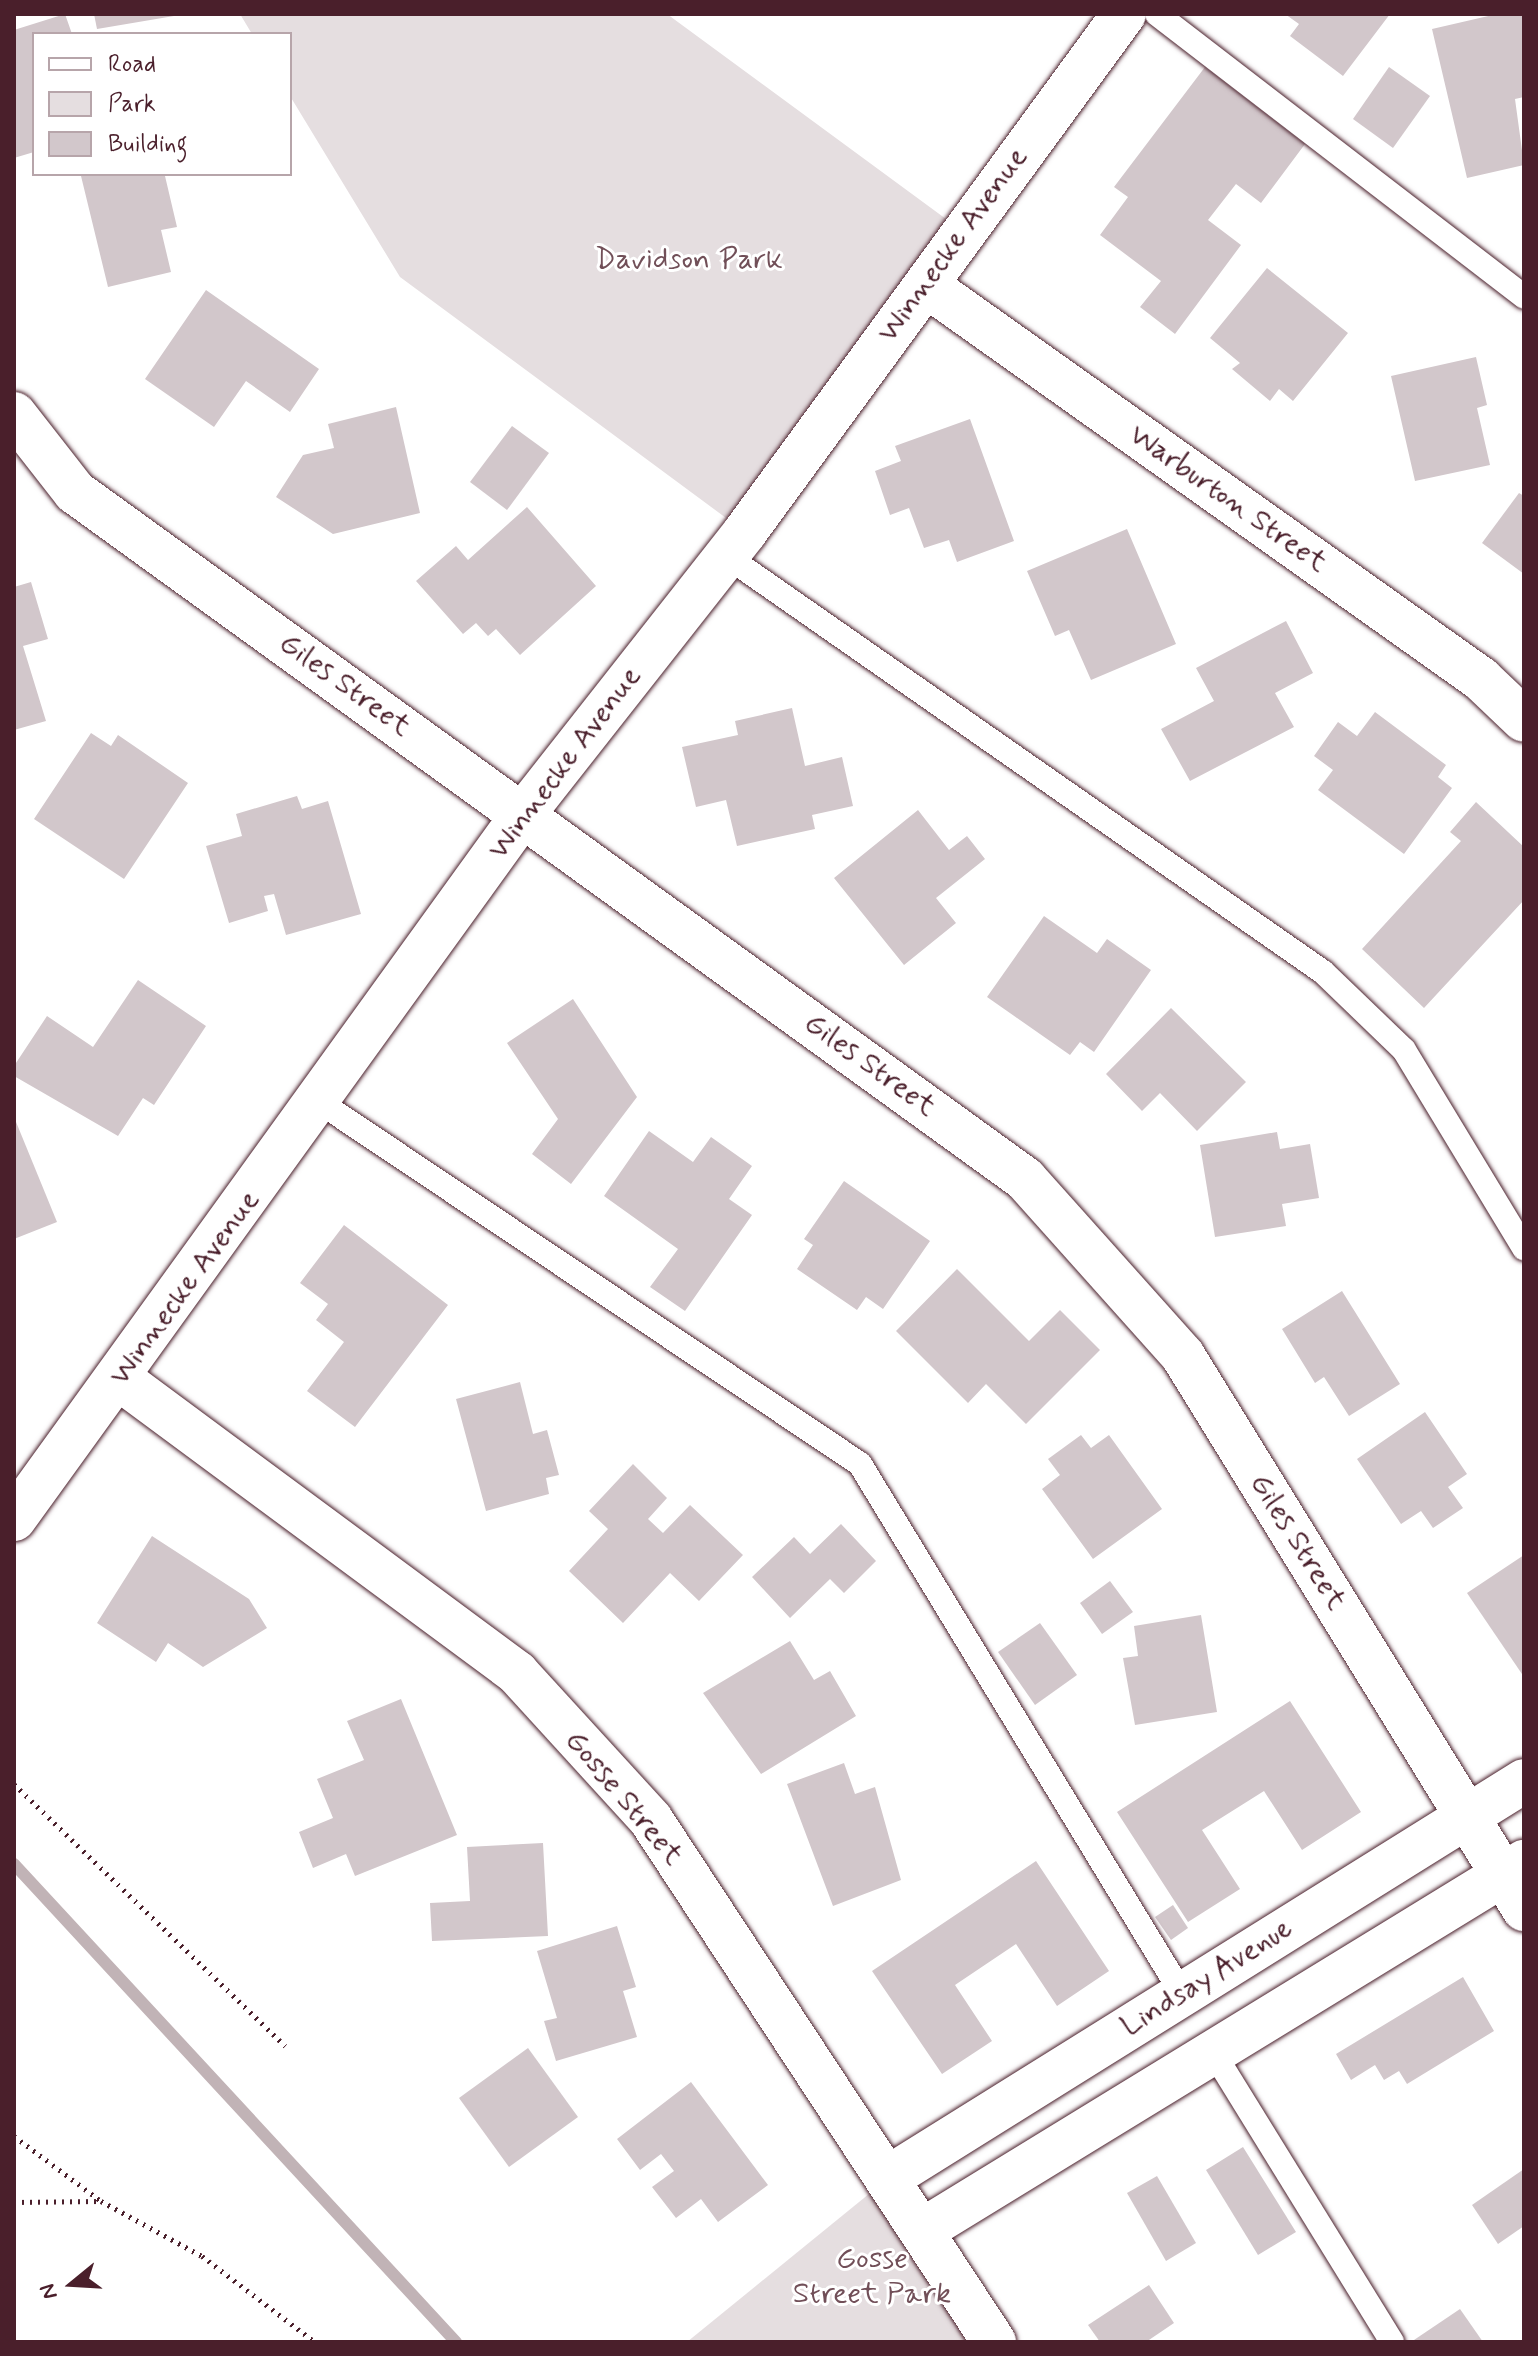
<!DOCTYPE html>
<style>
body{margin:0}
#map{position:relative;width:1538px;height:2356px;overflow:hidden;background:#fff;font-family:Mynerve,sans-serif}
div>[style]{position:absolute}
.green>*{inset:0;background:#e5dee0}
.stream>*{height:12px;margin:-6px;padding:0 6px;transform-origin:6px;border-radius:6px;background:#c1b3b6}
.building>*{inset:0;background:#d2c7cb}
.path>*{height:5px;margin-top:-2.5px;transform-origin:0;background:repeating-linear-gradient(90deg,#4a1f2b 0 2px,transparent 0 8px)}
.roads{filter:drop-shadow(0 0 2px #4a1f2b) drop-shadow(0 0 2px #4a1f2b)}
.lane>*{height:24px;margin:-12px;padding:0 12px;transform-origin:12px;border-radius:12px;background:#fff}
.street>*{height:44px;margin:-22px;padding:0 22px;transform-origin:22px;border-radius:22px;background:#fff}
span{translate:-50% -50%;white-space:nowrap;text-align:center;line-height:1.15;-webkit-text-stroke:6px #fff;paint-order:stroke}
.street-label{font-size:30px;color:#4a1f2b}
.park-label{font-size:30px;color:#714f58}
.frame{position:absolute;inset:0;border:16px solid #4a1f2b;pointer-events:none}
.legend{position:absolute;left:32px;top:32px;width:260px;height:144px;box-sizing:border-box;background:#fff;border:2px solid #b7a5aa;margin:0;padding:10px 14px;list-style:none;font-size:24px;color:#4a1f2b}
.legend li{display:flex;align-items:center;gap:16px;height:40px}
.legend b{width:40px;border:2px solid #b7a5aa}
.north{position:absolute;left:32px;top:2244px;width:80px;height:80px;-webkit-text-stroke:6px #fff;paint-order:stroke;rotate:252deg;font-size:22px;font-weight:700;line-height:32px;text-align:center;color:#4a1f2b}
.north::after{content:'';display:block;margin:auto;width:28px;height:36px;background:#4a1f2b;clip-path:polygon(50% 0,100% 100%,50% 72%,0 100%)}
</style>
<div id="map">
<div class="green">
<div style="clip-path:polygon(240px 14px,667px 14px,961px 230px,745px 532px,400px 277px,290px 96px,290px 34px,252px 34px)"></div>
<div style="clip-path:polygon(891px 2176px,994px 2342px,687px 2342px)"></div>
</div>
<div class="stream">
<div style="left:14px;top:1864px;width:651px;rotate:47.24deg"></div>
</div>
<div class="building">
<div style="clip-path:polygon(65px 14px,72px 34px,34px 34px,34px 152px,14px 158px,14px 30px)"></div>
<div style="clip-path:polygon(94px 14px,174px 14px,174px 16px,97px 29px)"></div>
<div style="clip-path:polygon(1285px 14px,1390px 14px,1343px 76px,1290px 36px,1299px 24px)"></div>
<div style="clip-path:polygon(1497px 14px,1524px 14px,1524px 97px,1515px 99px,1524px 165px,1467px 178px,1432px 29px)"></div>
<div style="clip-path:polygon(1205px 67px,1305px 144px,1261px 203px,1236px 184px,1208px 220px,1241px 245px,1175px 334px,1140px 307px,1161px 281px,1100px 235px,1128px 197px,1114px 187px)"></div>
<div style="clip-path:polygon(1389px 67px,1430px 96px,1393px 148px,1353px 119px)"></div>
<div style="clip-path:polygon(152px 174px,165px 176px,177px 227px,161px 230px,171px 272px,108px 287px,81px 176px)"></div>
<div style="clip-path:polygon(1267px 268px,1348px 333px,1293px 401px,1279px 389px,1270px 401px,1232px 369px,1240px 363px,1210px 338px)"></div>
<div style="clip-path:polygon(206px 290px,319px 369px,290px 412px,246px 381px,214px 427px,145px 379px)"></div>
<div style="clip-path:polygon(1476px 357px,1487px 405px,1477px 408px,1490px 465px,1415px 481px,1391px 376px)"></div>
<div style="clip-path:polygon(396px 407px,420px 513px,333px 534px,276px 497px,303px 455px,334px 448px,328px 424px)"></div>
<div style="clip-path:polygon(970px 419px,1014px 541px,957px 562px,949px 540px,924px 548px,909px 508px,890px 515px,875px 471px,901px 461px,895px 446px)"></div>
<div style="clip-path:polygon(512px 426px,549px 453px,507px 510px,470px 482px)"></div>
<div style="clip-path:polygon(1519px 493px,1524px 496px,1524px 574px,1482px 543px)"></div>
<div style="clip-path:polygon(527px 507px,596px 586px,520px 655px,496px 629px,488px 636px,476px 623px,463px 634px,416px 581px,456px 546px,468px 560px)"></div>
<div style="clip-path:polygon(1127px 529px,1176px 644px,1091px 680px,1069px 630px,1055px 636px,1027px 571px)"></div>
<div style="clip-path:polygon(31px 582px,48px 639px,23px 646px,46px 721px,14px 730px,14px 587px)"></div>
<div style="clip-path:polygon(1286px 621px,1313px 673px,1275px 693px,1294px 727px,1190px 781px,1161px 729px,1214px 701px,1196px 668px)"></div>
<div style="clip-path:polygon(792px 708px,805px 766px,842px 757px,853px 806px,812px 815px,815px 829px,737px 846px,726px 800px,696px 807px,682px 747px,738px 735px,735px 721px)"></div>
<div style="clip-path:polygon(1375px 712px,1446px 765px,1438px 777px,1452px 788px,1404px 854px,1318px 790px,1333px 770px,1314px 756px,1338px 722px,1357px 736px)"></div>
<div style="clip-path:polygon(91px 733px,111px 746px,118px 735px,188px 783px,124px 879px,34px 819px)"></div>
<div style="clip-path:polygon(297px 796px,302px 809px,328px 801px,361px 914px,286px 935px,274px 894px,264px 896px,268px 911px,229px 923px,206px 846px,242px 836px,236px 814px)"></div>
<div style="clip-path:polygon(1476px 802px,1524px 847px,1524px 900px,1424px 1008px,1362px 949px,1461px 841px,1450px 832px)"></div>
<div style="clip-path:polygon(918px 810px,949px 850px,967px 836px,985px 859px,936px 898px,956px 923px,904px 965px,834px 878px)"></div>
<div style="clip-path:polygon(1044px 916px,1097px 953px,1107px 939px,1151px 970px,1094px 1052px,1080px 1042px,1070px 1055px,987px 997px)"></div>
<div style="clip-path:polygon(138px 980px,206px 1026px,154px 1105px,143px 1098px,118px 1136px,14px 1076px,14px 1066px,47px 1016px,93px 1047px)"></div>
<div style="clip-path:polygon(573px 999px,637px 1097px,571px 1184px,532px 1154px,558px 1119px,507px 1043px)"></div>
<div style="clip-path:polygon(1171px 1008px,1246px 1082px,1197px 1131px,1160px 1093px,1142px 1111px,1106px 1074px)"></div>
<div style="clip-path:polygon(14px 1117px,57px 1222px,14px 1239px)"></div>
<div style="clip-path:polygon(649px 1131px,693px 1162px,711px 1137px,752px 1166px,729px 1199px,752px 1215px,685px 1311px,650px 1287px,678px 1249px,604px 1196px)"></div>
<div style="clip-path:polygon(1277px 1132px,1280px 1149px,1310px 1144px,1319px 1198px,1282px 1204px,1286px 1226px,1215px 1237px,1200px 1145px)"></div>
<div style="clip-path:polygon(844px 1181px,930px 1241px,883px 1309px,866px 1297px,857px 1310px,797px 1269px,813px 1245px,804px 1239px)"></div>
<div style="clip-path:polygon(344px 1225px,448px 1305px,355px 1427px,307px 1391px,344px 1342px,316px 1320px,328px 1304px,300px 1283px)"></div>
<div style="clip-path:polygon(957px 1269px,1029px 1341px,1060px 1310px,1100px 1350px,1026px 1424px,986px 1384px,968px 1403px,896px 1331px)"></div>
<div style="clip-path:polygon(1342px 1291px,1400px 1384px,1349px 1416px,1324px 1377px,1315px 1383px,1282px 1329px)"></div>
<div style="clip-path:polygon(520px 1382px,533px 1434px,547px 1430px,559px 1475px,546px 1478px,549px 1494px,486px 1511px,456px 1399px)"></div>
<div style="clip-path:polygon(1425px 1412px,1467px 1474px,1448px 1487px,1463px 1508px,1433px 1528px,1421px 1511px,1401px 1524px,1357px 1459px)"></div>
<div style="clip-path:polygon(1081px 1435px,1091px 1448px,1109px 1435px,1162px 1509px,1093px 1559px,1042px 1489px,1060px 1475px,1048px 1459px)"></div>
<div style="clip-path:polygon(633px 1464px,667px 1498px,648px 1519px,663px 1533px,690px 1505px,743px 1555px,699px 1601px,670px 1573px,623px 1623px,569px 1571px,608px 1529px,589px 1511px)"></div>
<div style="clip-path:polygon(841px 1524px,876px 1561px,844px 1593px,830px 1579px,790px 1618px,752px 1577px,794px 1537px,810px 1554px)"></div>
<div style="clip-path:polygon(152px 1536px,249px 1599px,267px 1628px,203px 1667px,168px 1643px,156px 1662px,97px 1623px)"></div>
<div style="clip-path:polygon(1524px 1555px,1524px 1677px,1467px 1593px)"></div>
<div style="clip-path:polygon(1110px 1581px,1133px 1612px,1102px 1634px,1080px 1603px)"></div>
<div style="clip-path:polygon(1201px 1615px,1217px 1712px,1135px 1725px,1123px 1658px,1138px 1656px,1134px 1626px)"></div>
<div style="clip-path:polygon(1040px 1623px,1077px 1675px,1035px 1705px,998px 1652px)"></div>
<div style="clip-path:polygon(790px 1641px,814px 1680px,830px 1671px,856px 1716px,761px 1774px,703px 1693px)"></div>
<div style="clip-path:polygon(401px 1699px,457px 1835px,355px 1876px,346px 1854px,313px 1868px,299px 1832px,333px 1818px,317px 1779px,364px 1760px,347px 1721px)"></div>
<div style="clip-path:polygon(1290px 1701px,1361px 1812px,1302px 1850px,1264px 1791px,1202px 1830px,1240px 1889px,1188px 1922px,1117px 1812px)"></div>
<div style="clip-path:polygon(844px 1763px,855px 1794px,875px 1787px,901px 1880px,833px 1906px,787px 1784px)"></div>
<div style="clip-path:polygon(543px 1843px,548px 1936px,432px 1941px,430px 1903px,470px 1901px,467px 1847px)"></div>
<div style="clip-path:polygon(1036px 1861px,1109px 1971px,1057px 2006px,1016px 1944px,955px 1985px,992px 2041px,942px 2074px,872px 1971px)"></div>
<div style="clip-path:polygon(1173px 1905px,1188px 1928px,1171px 1940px,1155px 1917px)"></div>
<div style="clip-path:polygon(617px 1926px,636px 1987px,623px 1991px,637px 2037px,556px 2061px,544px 2021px,557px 2018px,537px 1951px)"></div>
<div style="clip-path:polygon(1463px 1977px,1494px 2031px,1407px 2084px,1399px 2071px,1384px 2080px,1375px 2065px,1351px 2080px,1336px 2054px)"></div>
<div style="clip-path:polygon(528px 2048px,578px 2117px,509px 2167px,459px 2098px)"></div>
<div style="clip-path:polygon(691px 2082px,768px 2185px,718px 2222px,701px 2199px,676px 2218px,652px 2187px,674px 2171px,661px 2154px,640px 2170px,617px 2139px)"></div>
<div style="clip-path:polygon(1243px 2147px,1296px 2232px,1258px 2255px,1206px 2170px)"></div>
<div style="clip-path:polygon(1524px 2169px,1524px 2226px,1498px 2244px,1472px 2205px)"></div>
<div style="clip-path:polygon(1157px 2176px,1196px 2243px,1166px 2261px,1127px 2193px)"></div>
<div style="clip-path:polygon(1149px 2285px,1174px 2323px,1146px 2342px,1100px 2342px,1088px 2325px)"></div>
<div style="clip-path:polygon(1460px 2309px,1483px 2342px,1411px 2342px)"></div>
</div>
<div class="path">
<div style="left:14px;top:1784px;width:377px;rotate:44deg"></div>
<div style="left:14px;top:2136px;width:109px;rotate:36.8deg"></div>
<div style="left:101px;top:2201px;width:115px;rotate:28.6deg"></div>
<div style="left:202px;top:2256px;width:142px;rotate:37.3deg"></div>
<div style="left:14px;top:2202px;width:87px;rotate:-0.7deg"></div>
</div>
<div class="roads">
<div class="lane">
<div style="left:1157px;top:14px;width:463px;rotate:37.6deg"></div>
<div style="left:725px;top:555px;width:729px;rotate:34.89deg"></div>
<div style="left:1323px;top:972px;width:112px;rotate:43.9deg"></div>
<div style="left:1404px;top:1050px;width:232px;rotate:58.8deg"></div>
<div style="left:318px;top:1101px;width:652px;rotate:33.81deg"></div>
<div style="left:860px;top:1464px;width:618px;rotate:58.7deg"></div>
<div style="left:1213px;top:2052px;width:341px;rotate:58.3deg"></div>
</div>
<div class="street">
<div style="left:926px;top:285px;width:681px;rotate:35.37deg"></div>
<div style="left:1481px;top:679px;width:59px;rotate:43.6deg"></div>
<div style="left:14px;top:414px;width:99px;rotate:52deg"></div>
<div style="left:75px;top:492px;width:1172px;rotate:35.87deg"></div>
<div style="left:1025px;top:1179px;width:237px;rotate:48.2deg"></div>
<div style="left:1183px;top:1356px;width:650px;rotate:58.34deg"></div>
<div style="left:120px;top:1379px;width:494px;rotate:36.5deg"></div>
<div style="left:517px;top:1673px;width:199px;rotate:47.6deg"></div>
<div style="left:651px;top:1820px;width:625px;rotate:56.69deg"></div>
<div style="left:14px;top:1519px;width:871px;rotate:-54.16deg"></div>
<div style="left:524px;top:813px;width:357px;rotate:-51.8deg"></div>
<div style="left:745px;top:532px;width:642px;rotate:-53.81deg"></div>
<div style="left:891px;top:2176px;width:746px;rotate:-31.96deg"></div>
<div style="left:923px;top:2230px;width:705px;rotate:-31.48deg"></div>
</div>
</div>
<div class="street-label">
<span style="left:953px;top:245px;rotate:-54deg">Winnecke Avenue</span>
<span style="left:1228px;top:499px;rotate:35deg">Warburton Street</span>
<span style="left:345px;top:685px;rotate:36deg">Giles Street</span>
<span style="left:565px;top:763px;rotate:-53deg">Winnecke Avenue</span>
<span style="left:870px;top:1065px;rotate:36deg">Giles Street</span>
<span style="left:185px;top:1288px;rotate:-54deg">Winnecke Avenue</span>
<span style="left:1298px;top:1542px;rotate:58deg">Giles Street</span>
<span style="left:624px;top:1798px;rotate:50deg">Gosse Street</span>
<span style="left:1207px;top:1978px;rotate:-32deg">Lindsay Avenue</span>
</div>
<div class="park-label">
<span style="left:689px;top:260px">Davidson Park</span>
<span style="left:872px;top:2276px">Gosse<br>Street Park</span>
</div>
<div class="frame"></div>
<ul class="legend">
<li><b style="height:10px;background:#fff"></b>Road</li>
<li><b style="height:22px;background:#e5dee0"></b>Park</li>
<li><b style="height:22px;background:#d2c7cb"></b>Building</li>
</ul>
<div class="north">N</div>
</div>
